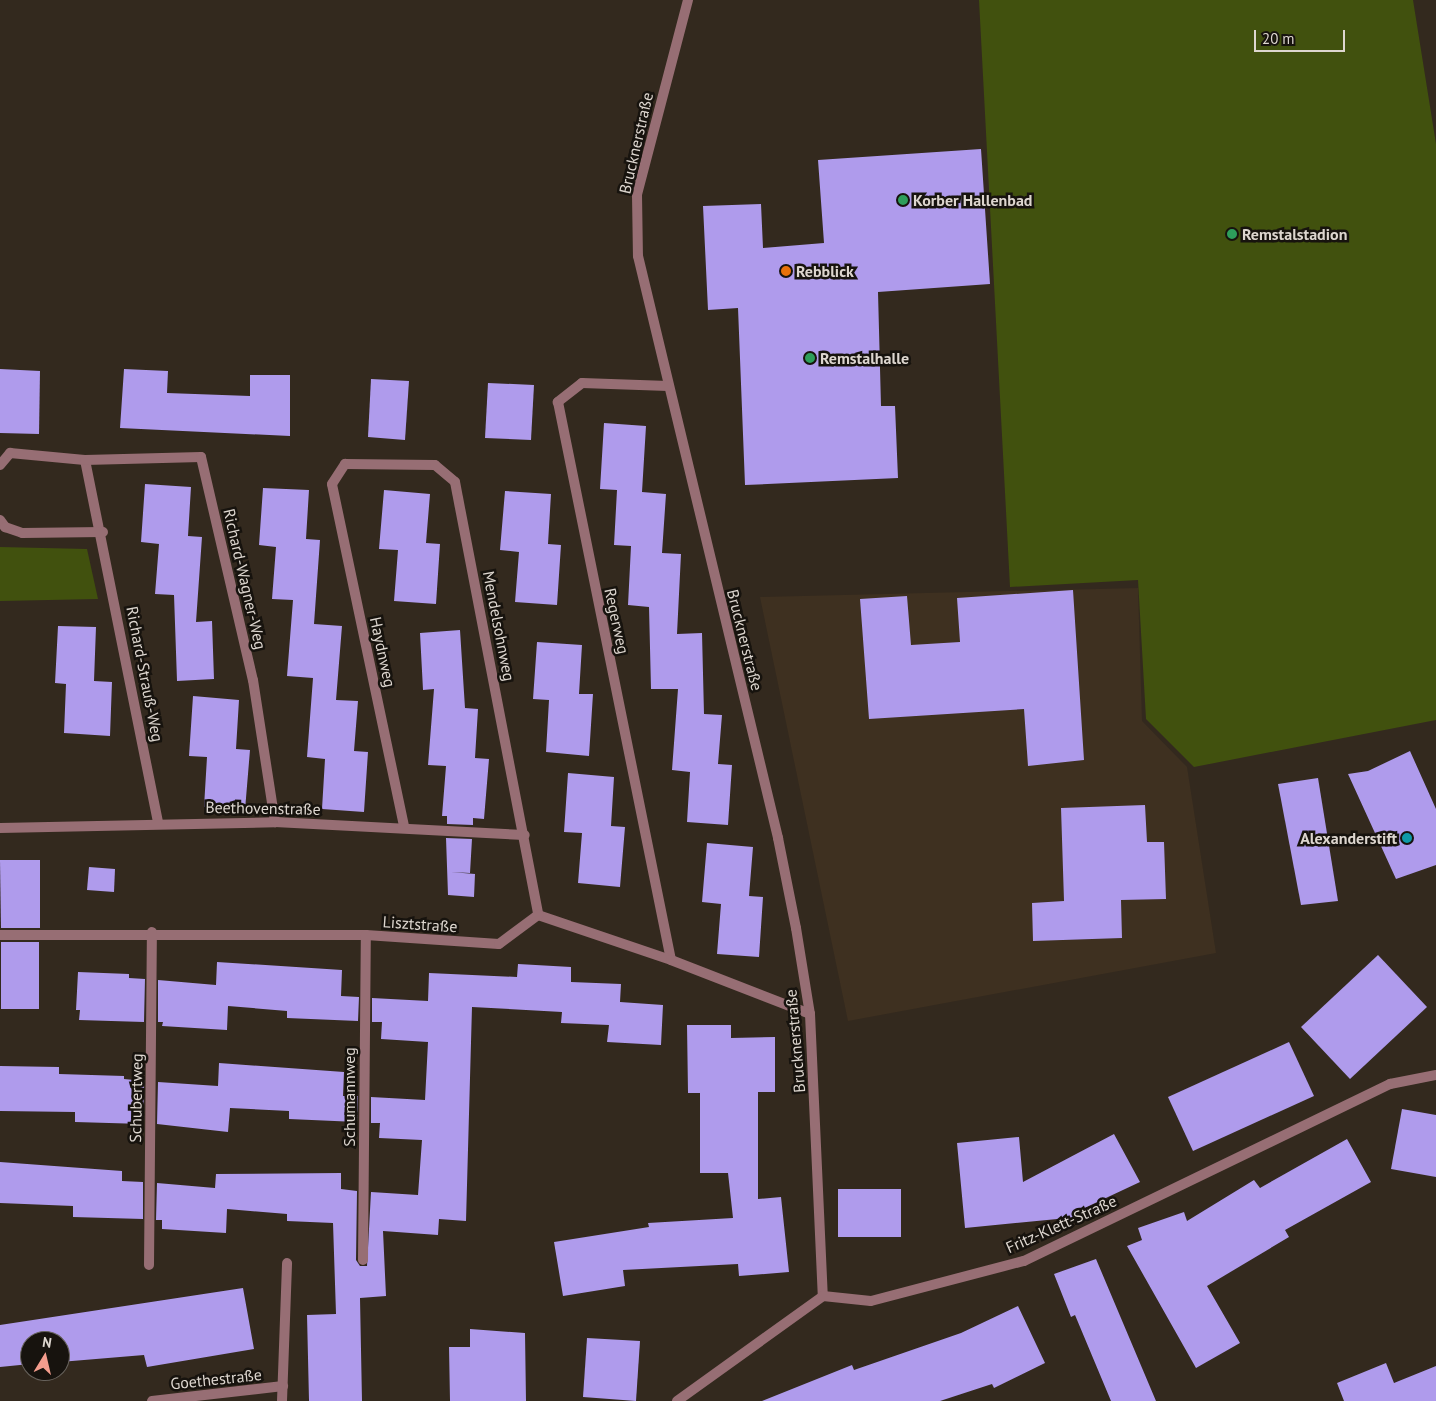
<!DOCTYPE html>
<meta charset="utf-8">
<style>
body{margin:0}
#map{position:relative;width:1436px;height:1401px;overflow:hidden;background:#33291e;font-family:"PT Sans",sans-serif}
div>[style]{position:absolute}
.built>*{inset:0;background:#3e3020}
.green>*{inset:0;background:#41510e}
.building>*{inset:0;background:#af9bec}
.street>*{height:10px;margin:-5px;padding:0 5px;transform-origin:5px;border-radius:5px;background:#976e74}
.dots>*{width:14px;height:14px;translate:-50% -50%;box-sizing:border-box;border:2px solid #17130e;border-radius:50%}
span{translate:-50% -50%;white-space:nowrap;text-align:center;line-height:1.15;-webkit-text-stroke:5px #17130e;paint-order:stroke}
.street-label{font-size:16px;color:#ddd6cf}
.poi-label{font-size:16px;color:#ddd6cf;font-weight:700}
.left{translate:0 -50%;text-align:left}
.right{translate:-100% -50%;text-align:right}
.north{position:absolute;left:20px;top:1331px;width:50px;height:50px;box-sizing:border-box;background:#17130e;border:1px solid #66615b;border-radius:50%;rotate:9deg;font-size:14px;font-weight:700;line-height:20px;text-align:center;color:#ddd6cf}
.north::after{content:'';display:block;margin:auto;width:18px;height:22px;background:#f49d8d;clip-path:polygon(50% 0,100% 100%,50% 72%,0 100%)}
.scale{position:absolute;left:1254px;top:30px;width:91px;height:22px;box-sizing:border-box;border:2px solid #ddd6cf;border-top:0;padding-left:6px;font-size:15px;line-height:18px;white-space:nowrap;color:#ddd6cf;-webkit-text-stroke:4px #17130e;paint-order:stroke}
</style>
<div id="map">
<div class="built">
<div style="clip-path:polygon(1138px 588px,1142px 721px,1187px 767px,1216px 953px,848px 1021px,760px 597px)"></div>
</div>
<div class="green">
<div style="clip-path:polygon(979px 0,1413px 0,1436px 144px,1436px 720px,1194px 767px,1146px 719px,1138px 580px,1010px 587px)"></div>
<div style="clip-path:polygon(0 547px,87px 549px,98px 599px,0 601px)"></div>
</div>
<div class="building">
<div style="clip-path:polygon(981px 149px,990px 284px,878px 292px,881px 406px,895px 406px,898px 478px,745px 485px,738px 308px,708px 310px,703px 206px,761px 204px,763px 248px,824px 243px,818px 160px)"></div>
<div style="clip-path:polygon(0 369px,40px 371px,39px 434px,0 433px)"></div>
<div style="clip-path:polygon(124px 369px,168px 371px,167px 393px,250px 396px,250px 375px,290px 375px,290px 436px,120px 428px)"></div>
<div style="clip-path:polygon(371px 379px,409px 381px,405px 440px,368px 437px)"></div>
<div style="clip-path:polygon(488px 383px,534px 385px,531px 440px,485px 438px)"></div>
<div style="clip-path:polygon(604px 423px,646px 426px,642px 492px,666px 494px,662px 553px,681px 554px,677px 634px,702px 633px,704px 714px,722px 715px,718px 764px,732px 765px,728px 825px,687px 822px,690px 772px,672px 770px,678px 689px,651px 689px,649px 607px,628px 605px,631px 546px,614px 545px,617px 490px,600px 489px)"></div>
<div style="clip-path:polygon(145px 484px,191px 487px,188px 536px,202px 537px,196px 622px,212px 621px,214px 679px,177px 681px,174px 595px,155px 594px,159px 544px,141px 542px)"></div>
<div style="clip-path:polygon(263px 488px,309px 490px,306px 539px,320px 540px,314px 624px,342px 626px,336px 700px,358px 701px,354px 751px,368px 752px,364px 812px,322px 809px,325px 759px,307px 757px,313px 678px,287px 676px,293px 600px,272px 599px,276px 547px,259px 545px)"></div>
<div style="clip-path:polygon(384px 490px,430px 494px,426px 543px,440px 544px,436px 604px,394px 601px,398px 550px,379px 549px)"></div>
<div style="clip-path:polygon(505px 491px,551px 494px,548px 544px,561px 545px,557px 605px,515px 602px,519px 552px,500px 550px)"></div>
<div style="clip-path:polygon(1073px 590px,1084px 760px,1028px 766px,1024px 709px,869px 719px,860px 599px,907px 596px,911px 645px,960px 642px,957px 598px)"></div>
<div style="clip-path:polygon(58px 626px,96px 627px,94px 681px,112px 682px,110px 736px,64px 733px,66px 684px,55px 683px)"></div>
<div style="clip-path:polygon(460px 630px,465px 708px,478px 709px,475px 758px,489px 759px,484px 819px,473px 818px,473px 825px,447px 824px,447px 816px,442px 816px,446px 766px,428px 765px,434px 689px,423px 690px,420px 633px)"></div>
<div style="clip-path:polygon(537px 642px,582px 645px,579px 694px,593px 694px,589px 756px,546px 752px,549px 700px,533px 699px)"></div>
<div style="clip-path:polygon(193px 696px,239px 700px,236px 749px,250px 750px,245px 810px,204px 807px,207px 757px,189px 756px)"></div>
<div style="clip-path:polygon(1410px 751px,1436px 809px,1436px 865px,1396px 879px,1348px 774px,1368px 771px)"></div>
<div style="clip-path:polygon(568px 773px,614px 777px,611px 826px,625px 827px,620px 887px,578px 883px,582px 833px,564px 832px)"></div>
<div style="clip-path:polygon(1318px 778px,1338px 901px,1301px 905px,1278px 784px)"></div>
<div style="clip-path:polygon(1145px 805px,1147px 842px,1164px 842px,1166px 899px,1121px 900px,1122px 938px,1033px 941px,1032px 903px,1064px 901px,1061px 808px)"></div>
<div style="clip-path:polygon(446px 838px,472px 839px,470px 873px,451px 872px,475px 874px,474px 897px,448px 895px)"></div>
<div style="clip-path:polygon(707px 843px,753px 847px,749px 896px,763px 897px,759px 957px,717px 954px,721px 904px,702px 902px)"></div>
<div style="clip-path:polygon(0 860px,40px 860px,40px 928px,1px 928px)"></div>
<div style="clip-path:polygon(89px 867px,115px 869px,114px 892px,87px 890px)"></div>
<div style="clip-path:polygon(1px 942px,39px 942px,39px 1009px,1px 1009px)"></div>
<div style="clip-path:polygon(1378px 955px,1427px 1007px,1350px 1079px,1301px 1027px)"></div>
<div style="clip-path:polygon(217px 962px,342px 970px,341px 996px,359px 997px,358px 1021px,287px 1018px,287px 1011px,228px 1006px,227px 1030px,162px 1026px,163px 1022px,158px 1022px,158px 980px,216px 985px)"></div>
<div style="clip-path:polygon(518px 964px,571px 967px,571px 982px,621px 984px,620px 1002px,663px 1005px,661px 1045px,607px 1042px,609px 1025px,561px 1023px,562px 1012px,472px 1007px,466px 1221px,439px 1219px,438px 1235px,383px 1231px,386px 1296px,360px 1298px,362px 1401px,309px 1401px,307px 1315px,336px 1314px,333px 1223px,287px 1221px,287px 1214px,227px 1209px,226px 1233px,162px 1229px,162px 1220px,156px 1220px,157px 1183px,215px 1188px,216px 1174px,341px 1173px,341px 1189px,357px 1191px,356px 1260px,360px 1266px,367px 1266px,371px 1192px,418px 1195px,422px 1140px,379px 1138px,380px 1123px,371px 1123px,371px 1097px,425px 1100px,428px 1042px,381px 1039px,382px 1022px,372px 1022px,372px 998px,428px 1001px,429px 973px,517px 977px)"></div>
<div style="clip-path:polygon(78px 972px,129px 974px,129px 978px,145px 979px,144px 1022px,79px 1020px,80px 1010px,76px 1010px)"></div>
<div style="clip-path:polygon(687px 1025px,731px 1025px,731px 1038px,775px 1037px,775px 1092px,758px 1092px,758px 1199px,781px 1197px,789px 1272px,739px 1276px,738px 1264px,623px 1270px,625px 1286px,563px 1296px,554px 1242px,649px 1227px,648px 1223px,733px 1218px,728px 1173px,700px 1173px,700px 1093px,688px 1093px)"></div>
<div style="clip-path:polygon(1289px 1042px,1314px 1096px,1193px 1151px,1168px 1097px)"></div>
<div style="clip-path:polygon(219px 1063px,344px 1072px,343px 1096px,358px 1096px,357px 1122px,289px 1119px,289px 1111px,230px 1108px,228px 1132px,157px 1124px,158px 1082px,218px 1086px)"></div>
<div style="clip-path:polygon(0 1066px,59px 1067px,59px 1074px,124px 1076px,124px 1079px,144px 1081px,143px 1124px,75px 1122px,75px 1112px,0 1111px)"></div>
<div style="clip-path:polygon(1402px 1109px,1436px 1115px,1436px 1177px,1391px 1169px)"></div>
<div style="clip-path:polygon(1114px 1134px,1140px 1182px,1076px 1212px,1078px 1217px,965px 1228px,957px 1143px,1019px 1137px,1023px 1182px)"></div>
<div style="clip-path:polygon(1347px 1139px,1371px 1182px,1285px 1230px,1289px 1237px,1207px 1286px,1240px 1343px,1196px 1368px,1127px 1246px,1142px 1240px,1138px 1228px,1184px 1212px,1187px 1221px,1254px 1180px,1260px 1188px)"></div>
<div style="clip-path:polygon(0 1162px,122px 1171px,122px 1181px,143px 1182px,143px 1219px,73px 1217px,73px 1206px,0 1203px)"></div>
<div style="clip-path:polygon(838px 1189px,901px 1189px,901px 1237px,838px 1237px)"></div>
<div style="clip-path:polygon(1096px 1259px,1156px 1401px,1111px 1401px,1075px 1315px,1071px 1317px,1054px 1274px)"></div>
<div style="clip-path:polygon(243px 1288px,254px 1349px,147px 1367px,144px 1355px,60px 1362px,60px 1341px,30px 1341px,30px 1364px,0 1367px,0 1325px)"></div>
<div style="clip-path:polygon(1018px 1306px,1045px 1363px,994px 1388px,992px 1384px,940px 1401px,762px 1401px,852px 1365px,854px 1370px,961px 1333px)"></div>
<div style="clip-path:polygon(470px 1329px,525px 1333px,526px 1401px,450px 1401px,449px 1347px,470px 1347px)"></div>
<div style="clip-path:polygon(587px 1338px,640px 1341px,636px 1401px,583px 1397px)"></div>
<div style="clip-path:polygon(1386px 1363px,1394px 1383px,1436px 1366px,1436px 1401px,1344px 1401px,1337px 1383px)"></div>
</div>
<div class="street">
<div style="left:688px;top:0;width:202px;rotate:104.7deg"></div>
<div style="left:637px;top:195px;width:61px;rotate:89.1deg"></div>
<div style="left:638px;top:256px;width:599px;rotate:76.47deg"></div>
<div style="left:778px;top:838px;width:92px;rotate:78.7deg"></div>
<div style="left:796px;top:928px;width:87px;rotate:80.8deg"></div>
<div style="left:810px;top:1014px;width:282px;rotate:87.4deg"></div>
<div style="left:668px;top:386px;width:86px;rotate:-178deg"></div>
<div style="left:582px;top:383px;width:31px;rotate:142deg"></div>
<div style="left:558px;top:402px;width:569px;rotate:78.55deg"></div>
<div style="left:85px;top:460px;width:369px;rotate:78.6deg"></div>
<div style="left:0;top:465px;width:16px;rotate:-50deg"></div>
<div style="left:10px;top:453px;width:75px;rotate:5.3deg"></div>
<div style="left:85px;top:460px;width:116px;rotate:-1.5deg"></div>
<div style="left:201px;top:457px;width:229px;rotate:76.9deg"></div>
<div style="left:253px;top:680px;width:144px;rotate:81.2deg"></div>
<div style="left:0;top:520px;width:9px;rotate:54deg"></div>
<div style="left:5px;top:527px;width:18px;rotate:19deg"></div>
<div style="left:22px;top:533px;width:81px;rotate:-0.7deg"></div>
<div style="left:404px;top:826px;width:349px;rotate:-101.9deg"></div>
<div style="left:332px;top:484px;width:24px;rotate:-57deg"></div>
<div style="left:345px;top:464px;width:90px;rotate:0.6deg"></div>
<div style="left:435px;top:465px;width:26px;rotate:40deg"></div>
<div style="left:455px;top:482px;width:441px;rotate:79.1deg"></div>
<div style="left:0;top:828px;width:275px;rotate:-1.2deg"></div>
<div style="left:275px;top:822px;width:250px;rotate:3deg"></div>
<div style="left:538px;top:915px;width:140px;rotate:18.7deg"></div>
<div style="left:671px;top:960px;width:149px;rotate:21.2deg"></div>
<div style="left:0;top:935px;width:366px"></div>
<div style="left:366px;top:935px;width:133px;rotate:3.9deg"></div>
<div style="left:499px;top:944px;width:49px;rotate:-36.6deg"></div>
<div style="left:363px;top:1260px;width:325px;rotate:-89.5deg"></div>
<div style="left:149px;top:1265px;width:333px;rotate:-89.5deg"></div>
<div style="left:152px;top:1401px;width:132px;rotate:-6.5deg"></div>
<div style="left:282px;top:1401px;width:138px;rotate:-87.9deg"></div>
<div style="left:677px;top:1401px;width:180px;rotate:-35.7deg"></div>
<div style="left:823px;top:1296px;width:48px;rotate:5.9deg"></div>
<div style="left:871px;top:1301px;width:158px;rotate:-14.7deg"></div>
<div style="left:1024px;top:1261px;width:407px;rotate:-25.8deg"></div>
<div style="left:1390px;top:1084px;width:47px;rotate:-11.1deg"></div>
</div>
<div class="dots">
<div style="left:903px;top:200px;background:#2e9e5b"></div>
<div style="left:1232px;top:234px;background:#2e9e5b"></div>
<div style="left:786px;top:271px;background:#e8710a"></div>
<div style="left:810px;top:358px;background:#2e9e5b"></div>
<div style="left:1407px;top:838px;background:#0f9aa8"></div>
</div>
<div class="street-label">
<span style="left:636px;top:143px;rotate:-77deg">Brucknerstraße</span>
<span style="left:245px;top:579px;rotate:77deg">Richard-Wagner-Weg</span>
<span style="left:617px;top:621px;rotate:78deg">Regerweg</span>
<span style="left:499px;top:626px;rotate:79deg">Mendelsohnweg</span>
<span style="left:745px;top:640px;rotate:76deg">Brucknerstraße</span>
<span style="left:383px;top:652px;rotate:78deg">Haydnweg</span>
<span style="left:145px;top:674px;rotate:79deg">Richard-Strauß-Weg</span>
<span style="left:263px;top:808px;rotate:1deg">Beethovenstraße</span>
<span style="left:420px;top:924px;rotate:4deg">Lisztstraße</span>
<span style="left:795px;top:1041px;rotate:-95deg">Brucknerstraße</span>
<span style="left:349px;top:1097px;rotate:-90deg">Schumannweg</span>
<span style="left:136px;top:1098px;rotate:-89deg">Schubertweg</span>
<span style="left:1061px;top:1224px;rotate:-24deg">Fritz-Klett-Straße</span>
<span style="left:216px;top:1379px;rotate:-6deg">Goethestraße</span>
</div>
<div class="poi-label">
<span class="left" style="left:913px;top:200px">Korber Hallenbad</span>
<span class="left" style="left:1242px;top:234px">Remstalstadion</span>
<span class="left" style="left:796px;top:271px">Rebblick</span>
<span class="left" style="left:820px;top:358px">Remstalhalle</span>
<span class="right" style="left:1397px;top:838px">Alexanderstift</span>
</div>
<div class="north">N</div>
<div class="scale">20 m</div>
</div>
